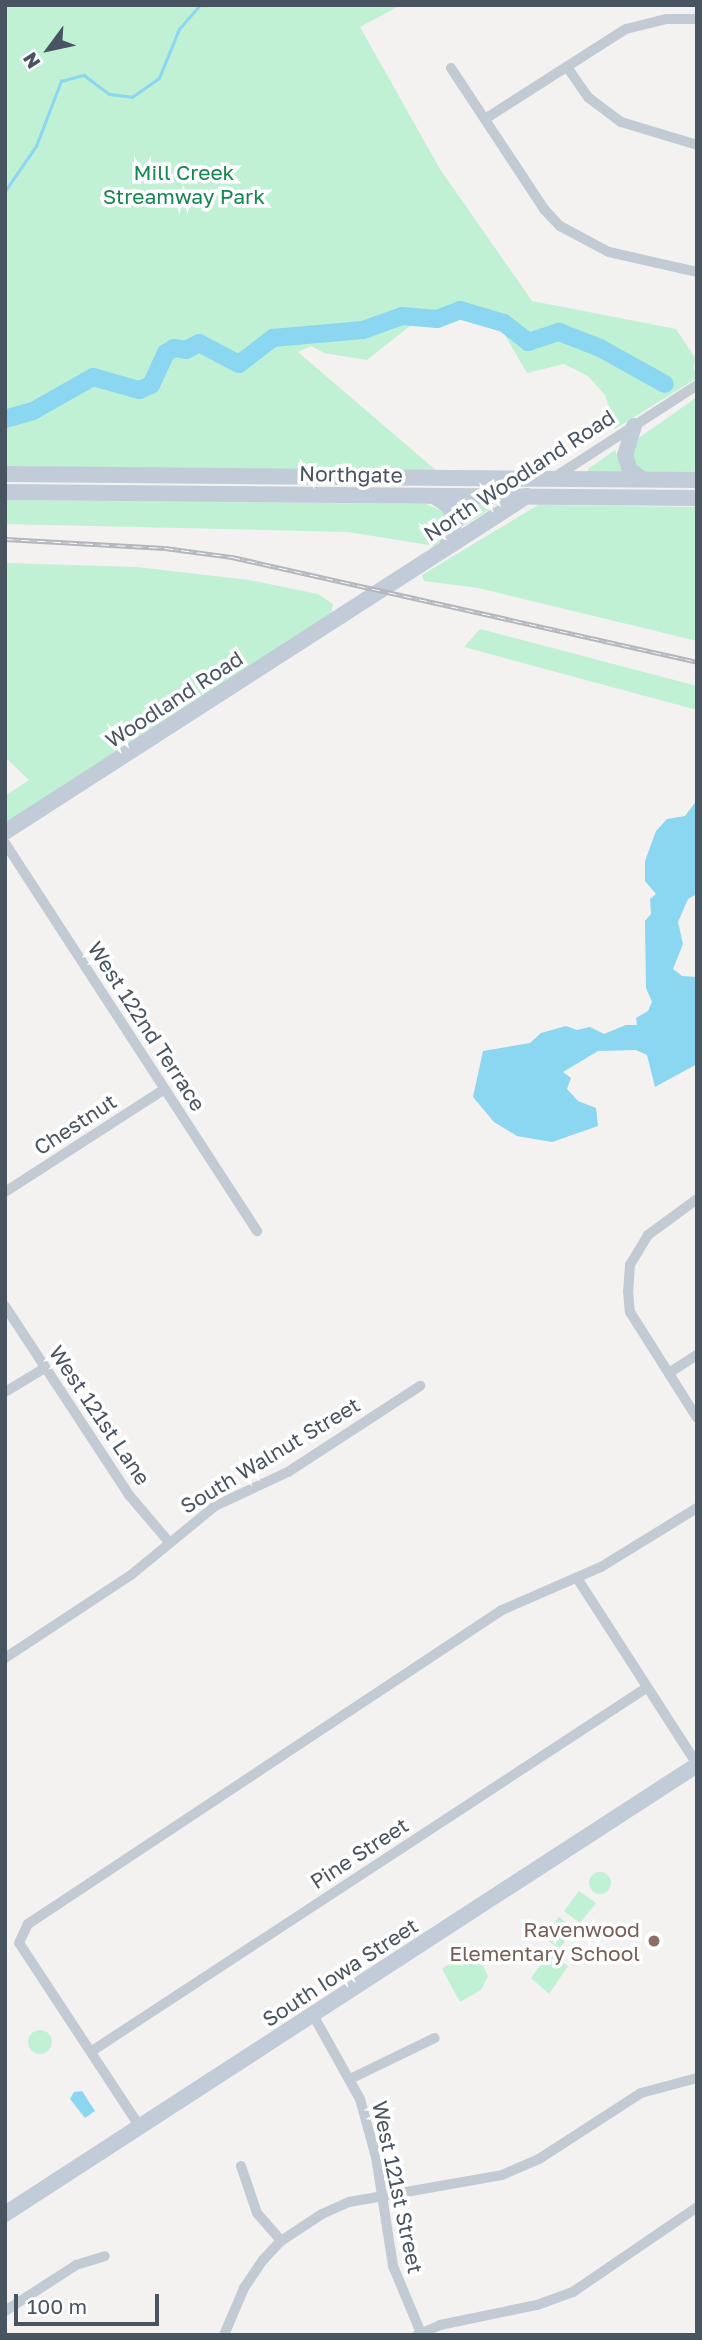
<!DOCTYPE html>
<style>
body{margin:0}
#map{position:relative;width:702px;height:2340px;overflow:hidden;background:#f4f1f1;font-family:"Golos Text",sans-serif}
div>[style]{position:absolute}
.green>*{inset:0;background:#c0f1d5}
.round{border-radius:50%}
.water>*{inset:0;background:#8bd6f0}
.stream>*{height:2.5px;margin:-1.25px;padding:0 1.25px;transform-origin:1.25px;border-radius:1.25px;background:#8bd6f0}
.river>*{height:18px;margin:-9px;padding:0 9px;transform-origin:9px;border-radius:9px;background:#8bd6f0}
.street>*{height:10px;margin:-5px;padding:0 5px;transform-origin:5px;border-radius:5px;background:#c2cbd3}
.secondary>*{height:16px;margin:-8px;padding:0 8px;transform-origin:8px;border-radius:8px;background:#c2ccd8}
.rail>*{height:5px;margin-top:-2.5px;transform-origin:0;background:repeating-linear-gradient(90deg,#fff 0 8px,#b3b6bc 0 16px);box-sizing:border-box;border-block:2px solid #b3b6bc}
.dots>*{width:19px;height:19px;translate:-50% -50%;box-sizing:border-box;border:4px solid #fff;border-radius:50%}
span{translate:-50% -50%;white-space:nowrap;text-align:center;line-height:1.15;-webkit-text-stroke:7px #fff;paint-order:stroke}
.park-label{font-size:21px;color:#148652}
.street-label{font-size:21px;color:#485460}
.education-label{font-size:21px;color:#785e54}
.right{translate:-100% -50%;text-align:right}
.frame{position:absolute;inset:0;border:7px solid #485460;pointer-events:none}
.north{position:absolute;left:14px;top:14px;width:70px;height:70px;-webkit-text-stroke:5px #fff;paint-order:stroke;rotate:237deg;font-size:19px;font-weight:700;line-height:28px;text-align:center;color:#485460}
.north::after{content:'';display:block;margin:auto;width:24px;height:32px;background:#485460;clip-path:polygon(50% 0,100% 100%,50% 72%,0 100%)}
.scale{position:absolute;left:14px;top:2294px;width:145px;height:32px;box-sizing:border-box;border:4px solid #485460;border-top:0;padding-left:9px;font-size:21px;line-height:24px;white-space:nowrap;color:#485460;-webkit-text-stroke:5px #fff;paint-order:stroke}
</style>
<div id="map">
<div class="green">
<div style="clip-path:polygon(5px 5px,401px 5px,360px 27px,440px 169px,532px 301px,676px 329px,697px 361px,693px 366px,697px 378px,615px 429px,605px 395px,588px 376px,564px 364px,527px 373px,503px 332px,457px 319px,420px 318px,367px 360px,324px 353px,311px 346px,298px 352px,438px 472px,5px 473px)"></div>
<div style="clip-path:polygon(697px 397px,697px 475px,646px 473px,637px 468px,632px 460px,633px 442px)"></div>
<div style="clip-path:polygon(615px 450px,624px 473px,588px 474px,588px 469px)"></div>
<div style="clip-path:polygon(5px 500px,426px 504px,444px 512px,448px 522px,442px 541px,435px 546px,348px 532px,5px 524px)"></div>
<div style="clip-path:polygon(492px 504px,491px 509px,461px 527px,457px 505px)"></div>
<div style="clip-path:polygon(538px 505px,697px 507px,697px 641px,478px 588px,424px 581px,422px 575px)"></div>
<div style="clip-path:polygon(5px 563px,137px 567px,249px 580px,318px 594px,333px 604px,331px 613px,5px 824px,5px 796px,29px 780px,5px 757px)"></div>
<div style="clip-path:polygon(480px 629px,697px 686px,697px 710px,464px 647px)"></div>
<div class="round" style="left:589px;top:1872px;width:22px;height:22px"></div>
<div style="clip-path:polygon(579px 1891px,596px 1903px,580px 1923px,564px 1911px)"></div>
<div style="clip-path:polygon(559px 1917px,575px 1929px,559px 1949px,543px 1937px)"></div>
<div style="clip-path:polygon(474px 1947px,488px 1976px,481px 1990px,460px 2002px,442px 1969px)"></div>
<div style="clip-path:polygon(549px 1953px,568px 1966px,549px 1994px,531px 1978px)"></div>
<div class="round" style="left:28px;top:2030px;width:24px;height:24px"></div>
</div>
<div class="water">
<div style="clip-path:polygon(697px 800px,697px 894px,688px 899px,678px 922px,683px 944px,673px 969px,682px 976px,697px 977px,697px 1064px,655px 1087px,647px 1055px,636px 1050px,598px 1051px,563px 1072px,571px 1078px,567px 1089px,578px 1101px,596px 1108px,598px 1126px,552px 1142px,517px 1136px,494px 1122px,473px 1097px,483px 1051px,530px 1043px,541px 1033px,566px 1026px,577px 1030px,590px 1027px,604px 1034px,626px 1025px,637px 1025px,636px 1018px,648px 1011px,652px 1002px,646px 988px,645px 921px,651px 914px,650px 899px,656px 894px,645px 881px,645px 861px,656px 831px,667px 819px,685px 816px)"></div>
<div style="clip-path:polygon(82px 2091px,95px 2111px,85px 2118px,70px 2099px,74px 2092px)"></div>
</div>
<div class="stream">
<div style="left:5px;top:191px;width:55px;rotate:-55.4deg"></div>
<div style="left:36px;top:146px;width:70px;rotate:-69deg"></div>
<div style="left:61px;top:81px;width:24px;rotate:-15deg"></div>
<div style="left:84px;top:75px;width:31px;rotate:37deg"></div>
<div style="left:109px;top:94px;width:23px;rotate:7deg"></div>
<div style="left:132px;top:97px;width:33px;rotate:-35deg"></div>
<div style="left:159px;top:78px;width:53px;rotate:-67.8deg"></div>
<div style="left:179px;top:29px;width:32px;rotate:-49deg"></div>
</div>
<div class="river">
<div style="left:5px;top:419px;width:29px;rotate:-16deg"></div>
<div style="left:33px;top:411px;width:69px;rotate:-29.5deg"></div>
<div style="left:93px;top:377px;width:48px;rotate:15.8deg"></div>
<div style="left:139px;top:390px;width:13px;rotate:-23deg"></div>
<div style="left:151px;top:385px;width:35px;rotate:-65deg"></div>
<div style="left:166px;top:353px;width:9px;rotate:-32deg"></div>
<div style="left:174px;top:348px;width:12px;rotate:9deg"></div>
<div style="left:186px;top:350px;width:15px;rotate:-28deg"></div>
<div style="left:199px;top:343px;width:45px;rotate:27.7deg"></div>
<div style="left:239px;top:364px;width:43px;rotate:-37.4deg"></div>
<div style="left:273px;top:338px;width:90px;rotate:-5.1deg"></div>
<div style="left:363px;top:330px;width:41px;rotate:-19.7deg"></div>
<div style="left:402px;top:316px;width:35px;rotate:5deg"></div>
<div style="left:437px;top:319px;width:25px;rotate:-21deg"></div>
<div style="left:460px;top:310px;width:46px;rotate:16.5deg"></div>
<div style="left:504px;top:323px;width:31px;rotate:38deg"></div>
<div style="left:528px;top:342px;width:33px;rotate:-18deg"></div>
<div style="left:559px;top:332px;width:44px;rotate:21.3deg"></div>
<div style="left:600px;top:348px;width:74px;rotate:29deg"></div>
</div>
<div class="street">
<div style="left:567px;top:67px;width:38px;rotate:55deg"></div>
<div style="left:589px;top:98px;width:40px;rotate:37deg"></div>
<div style="left:621px;top:122px;width:79px;rotate:16.8deg"></div>
<div style="left:451px;top:68px;width:169px;rotate:56.6deg"></div>
<div style="left:544px;top:209px;width:23px;rotate:47deg"></div>
<div style="left:560px;top:226px;width:55px;rotate:28deg"></div>
<div style="left:609px;top:252px;width:90px;rotate:12.8deg"></div>
<div style="left:485px;top:119px;width:167px;rotate:-32.6deg"></div>
<div style="left:626px;top:29px;width:41px;rotate:-14deg"></div>
<div style="left:666px;top:19px;width:31px"></div>
<div style="left:555px;top:477px;width:169px;rotate:-32.9deg"></div>
<div style="left:5px;top:843px;width:463px;rotate:57deg"></div>
<div style="left:5px;top:1192px;width:190px;rotate:-32.8deg"></div>
<div style="left:697px;top:1199px;width:61px;rotate:143.7deg"></div>
<div style="left:648px;top:1235px;width:35px;rotate:121deg"></div>
<div style="left:630px;top:1265px;width:26px;rotate:94deg"></div>
<div style="left:628px;top:1291px;width:21px;rotate:85deg"></div>
<div style="left:630px;top:1312px;width:125px;rotate:57.7deg"></div>
<div style="left:5px;top:1306px;width:226px;rotate:56.7deg"></div>
<div style="left:129px;top:1495px;width:62px;rotate:49.6deg"></div>
<div style="left:669px;top:1373px;width:33px;rotate:-33deg"></div>
<div style="left:5px;top:1392px;width:47px;rotate:-31deg"></div>
<div style="left:577px;top:1578px;width:221px;rotate:57.2deg"></div>
<div style="left:5px;top:1658px;width:151px;rotate:-33.4deg"></div>
<div style="left:131px;top:1575px;width:109px;rotate:-39.4deg"></div>
<div style="left:215px;top:1506px;width:81px;rotate:-25deg"></div>
<div style="left:288px;top:1472px;width:158px;rotate:-33.1deg"></div>
<div style="left:313px;top:2015px;width:96px;rotate:60.8deg"></div>
<div style="left:360px;top:2099px;width:60px;rotate:74.6deg"></div>
<div style="left:376px;top:2157px;width:110px;rotate:81.1deg"></div>
<div style="left:393px;top:2266px;width:73px;rotate:67.3deg"></div>
<div style="left:92px;top:2051px;width:662px;rotate:-33.23deg"></div>
<div style="left:350px;top:2079px;width:94px;rotate:-25.8deg"></div>
<div style="left:140px;top:2127px;width:220px;rotate:-123.3deg"></div>
<div style="left:19px;top:1943px;width:21px;rotate:-65deg"></div>
<div style="left:28px;top:1924px;width:569px;rotate:-33.52deg"></div>
<div style="left:502px;top:1610px;width:108px;rotate:-23.5deg"></div>
<div style="left:601px;top:1567px;width:113px;rotate:-31.6deg"></div>
<div style="left:241px;top:2166px;width:50px;rotate:71.2deg"></div>
<div style="left:257px;top:2213px;width:37px;rotate:49deg"></div>
<div style="left:5px;top:2311px;width:85px;rotate:-32.9deg"></div>
<div style="left:76px;top:2265px;width:30px;rotate:-17deg"></div>
<div style="left:224px;top:2335px;width:51px;rotate:-66.9deg"></div>
<div style="left:244px;top:2288px;width:34px;rotate:-56deg"></div>
<div style="left:263px;top:2260px;width:26px;rotate:-47deg"></div>
<div style="left:281px;top:2241px;width:49px;rotate:-33.4deg"></div>
<div style="left:322px;top:2214px;width:30px;rotate:-24deg"></div>
<div style="left:349px;top:2202px;width:155px;rotate:-10deg"></div>
<div style="left:502px;top:2175px;width:40px;rotate:-23.4deg"></div>
<div style="left:539px;top:2159px;width:121px;rotate:-32.9deg"></div>
<div style="left:641px;top:2093px;width:58px;rotate:-15deg"></div>
<div style="left:417px;top:2335px;width:25px;rotate:-23deg"></div>
<div style="left:440px;top:2325px;width:99px;rotate:-11.7deg"></div>
<div style="left:537px;top:2305px;width:38px;rotate:-20deg"></div>
<div style="left:573px;top:2292px;width:150px;rotate:-34.4deg"></div>
</div>
<div class="secondary">
<div style="left:634px;top:426px;width:30px;rotate:107deg"></div>
<div style="left:625px;top:455px;width:16px;rotate:72deg"></div>
<div style="left:630px;top:470px;width:15px;rotate:37deg"></div>
<div style="left:5px;top:474px;width:692px;rotate:0.5deg"></div>
<div style="left:5px;top:492px;width:692px;rotate:0.5deg"></div>
<div style="left:434px;top:496px;width:18px;rotate:34deg"></div>
<div style="left:449px;top:506px;width:16px;rotate:68deg"></div>
<div style="left:455px;top:521px;width:25px;rotate:108deg"></div>
<div style="left:5px;top:832px;width:621px;rotate:-32.77deg"></div>
<div style="left:5px;top:2214px;width:825px;rotate:-32.98deg"></div>
</div>
<div class="rail">
<div style="left:5px;top:539px;width:160px;rotate:3.2deg"></div>
<div style="left:165px;top:548px;width:68px;rotate:7.7deg"></div>
<div style="left:232px;top:557px;width:477px;rotate:12.7deg"></div>
</div>
<div class="dots">
<div style="left:654px;top:1941px;background:#8d6e63"></div>
</div>
<div class="park-label">
<span style="left:184px;top:184px">Mill Creek<br>Streamway Park</span>
</div>
<div class="street-label">
<span style="left:351px;top:474px;rotate:1deg">Northgate</span>
<span style="left:519px;top:475px;rotate:-33deg">North Woodland Road</span>
<span style="left:174px;top:699px;rotate:-33deg">Woodland Road</span>
<span style="left:147px;top:1026px;rotate:57deg">West 122nd Terrace</span>
<span style="left:75px;top:1124px;rotate:-33deg">Chestnut</span>
<span style="left:100px;top:1415px;rotate:56deg">West 121st Lane</span>
<span style="left:270px;top:1455px;rotate:-31deg">South Walnut Street</span>
<span style="left:359px;top:1853px;rotate:-33deg">Pine Street</span>
<span style="left:340px;top:1972px;rotate:-33deg">South Iowa Street</span>
<span style="left:398px;top:2187px;rotate:78deg">West 121st Street</span>
</div>
<div class="education-label">
<span class="right" style="left:640px;top:1941px">Ravenwood<br>Elementary School</span>
</div>
<div class="frame"></div>
<div class="north">N</div>
<div class="scale">100 m</div>
</div>
